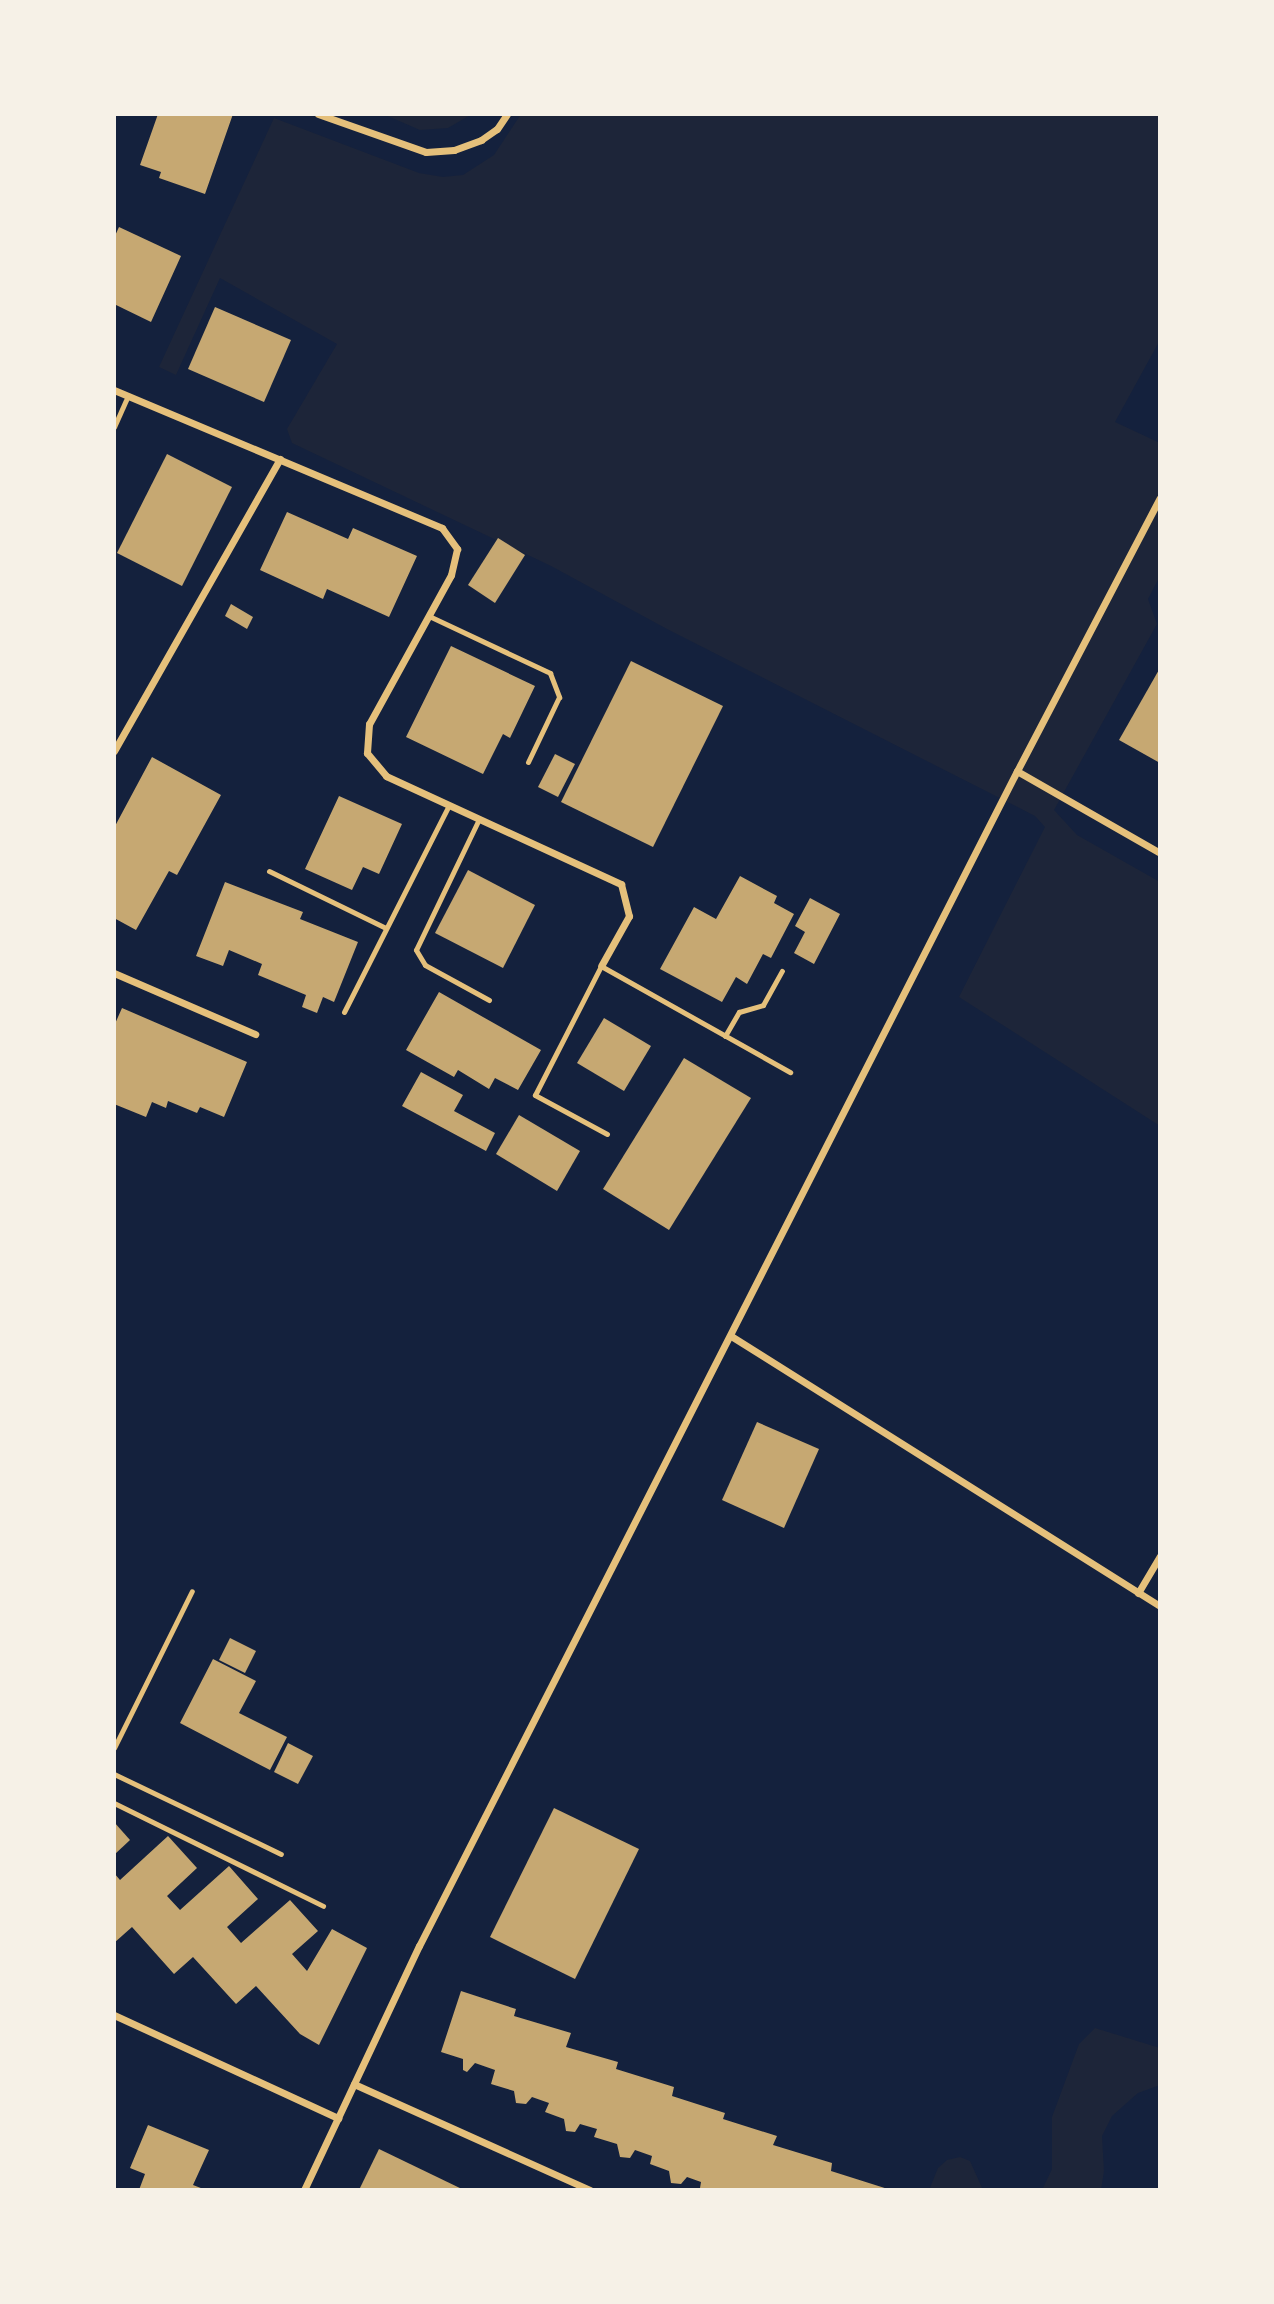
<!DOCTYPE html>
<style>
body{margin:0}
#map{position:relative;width:1274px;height:2304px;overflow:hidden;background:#14213d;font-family:"Archivo Narrow",sans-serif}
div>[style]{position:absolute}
.green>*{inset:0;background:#1d2539}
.building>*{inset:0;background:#c6a872}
.service>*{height:5px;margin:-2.5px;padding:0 2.5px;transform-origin:2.5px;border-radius:2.5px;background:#e5c07b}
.minor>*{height:7px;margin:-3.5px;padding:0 3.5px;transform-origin:3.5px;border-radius:3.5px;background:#e5c07b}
span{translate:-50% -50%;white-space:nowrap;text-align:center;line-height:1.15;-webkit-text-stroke:7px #f6f1e7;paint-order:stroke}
.frame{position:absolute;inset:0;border:116px solid #f6f1e7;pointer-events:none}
</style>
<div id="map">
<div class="green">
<div style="clip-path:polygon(383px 114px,472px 114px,448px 128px,420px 130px)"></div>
<div style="clip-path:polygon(521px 114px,1160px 114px,1160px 340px,1115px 422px,1160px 443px,1160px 576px,1148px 599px,1157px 624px,1054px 810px,1077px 835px,1160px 882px,1160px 1126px,959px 997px,1045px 827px,1035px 816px,667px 629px,551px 566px,292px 443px,287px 429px,337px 344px,220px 278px,176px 375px,159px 367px,274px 118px,419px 173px,443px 177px,463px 175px,494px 155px)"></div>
<div style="clip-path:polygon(1095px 2028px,1160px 2048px,1160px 2085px,1138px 2093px,1112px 2116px,1102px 2136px,1104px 2171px,1101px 2190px,1042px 2190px,1052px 2169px,1052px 2117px,1079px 2044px)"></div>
<div style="clip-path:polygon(960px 2157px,970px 2161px,983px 2190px,929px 2190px,938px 2168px,947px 2160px)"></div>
</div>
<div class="building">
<div style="clip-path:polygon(158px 114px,233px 114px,205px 194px,159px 178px,161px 172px,140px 165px)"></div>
<div style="clip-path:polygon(119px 227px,181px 256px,151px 322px,114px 304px,114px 238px)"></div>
<div style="clip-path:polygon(215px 307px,291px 340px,264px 402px,188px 369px)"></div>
<div style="clip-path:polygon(167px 454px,232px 487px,182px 586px,117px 553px)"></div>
<div style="clip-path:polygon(287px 512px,348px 539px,353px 528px,417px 556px,389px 617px,327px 589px,323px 599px,260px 570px)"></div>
<div style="clip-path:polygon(498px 538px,525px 555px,495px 603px,468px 585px)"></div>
<div style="clip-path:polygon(231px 604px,253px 617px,247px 629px,225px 616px)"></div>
<div style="clip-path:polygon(451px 646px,535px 686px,510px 738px,503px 734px,483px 774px,406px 737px)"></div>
<div style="clip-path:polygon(631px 661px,723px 706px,653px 847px,561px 802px)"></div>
<div style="clip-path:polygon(1160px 668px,1160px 763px,1119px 740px)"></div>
<div style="clip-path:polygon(555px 754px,575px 764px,558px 797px,538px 787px)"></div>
<div style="clip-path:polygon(152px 757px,221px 795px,177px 875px,169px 871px,136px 930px,114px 918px,114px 828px)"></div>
<div style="clip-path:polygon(339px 796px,402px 824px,379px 874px,363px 867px,352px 890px,305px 869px)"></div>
<div style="clip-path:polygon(468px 870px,535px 905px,503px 968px,435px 933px)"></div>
<div style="clip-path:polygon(740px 876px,777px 896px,774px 903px,794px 914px,771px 958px,763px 954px,747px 984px,736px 977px,722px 1002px,660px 969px,694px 907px,716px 919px)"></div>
<div style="clip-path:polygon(225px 882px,303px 912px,300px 919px,358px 942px,334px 1002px,323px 997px,317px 1013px,302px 1007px,306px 995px,258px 975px,262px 964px,229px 950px,223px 966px,196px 956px)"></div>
<div style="clip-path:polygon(810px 898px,840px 914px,814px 964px,794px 953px,805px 932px,795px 926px)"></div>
<div style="clip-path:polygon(439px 992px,541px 1050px,518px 1090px,495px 1078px,489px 1089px,458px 1070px,454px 1077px,406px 1050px)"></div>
<div style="clip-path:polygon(122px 1008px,247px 1062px,224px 1117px,200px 1107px,197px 1113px,168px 1101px,166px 1108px,152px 1102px,146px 1117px,114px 1104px,114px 1026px)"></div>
<div style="clip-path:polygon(604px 1018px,651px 1046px,624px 1091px,577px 1063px)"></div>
<div style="clip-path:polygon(684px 1058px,751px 1098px,669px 1230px,603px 1189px)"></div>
<div style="clip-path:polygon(421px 1072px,463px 1095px,454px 1111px,495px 1133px,486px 1151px,402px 1106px)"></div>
<div style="clip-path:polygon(519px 1115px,580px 1151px,557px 1191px,496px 1154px)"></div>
<div style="clip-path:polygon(757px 1422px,819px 1449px,784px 1528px,722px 1500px)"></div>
<div style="clip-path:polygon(230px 1638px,256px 1651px,245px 1673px,219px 1660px)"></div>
<div style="clip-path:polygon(213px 1659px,256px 1681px,239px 1713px,287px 1737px,270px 1770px,180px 1723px)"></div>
<div style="clip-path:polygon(288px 1743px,313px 1756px,298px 1784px,274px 1772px)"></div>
<div style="clip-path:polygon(554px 1808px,639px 1849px,575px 1979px,490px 1937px)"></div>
<div style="clip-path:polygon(114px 1822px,130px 1840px,114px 1855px)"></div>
<div style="clip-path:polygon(168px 1836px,197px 1868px,167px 1896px,180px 1910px,229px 1866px,258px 1899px,227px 1927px,241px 1943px,290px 1900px,318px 1931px,292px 1954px,307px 1971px,332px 1929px,367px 1948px,319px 2045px,300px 2034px,256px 1986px,236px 2004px,193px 1957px,174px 1974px,132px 1927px,114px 1943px,114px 1873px,120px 1880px)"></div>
<div style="clip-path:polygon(461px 1991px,516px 2009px,514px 2016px,571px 2033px,566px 2047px,618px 2062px,616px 2069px,674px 2087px,672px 2096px,725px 2113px,723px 2119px,777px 2136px,773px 2145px,832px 2163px,831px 2171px,891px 2190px,706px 2190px,700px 2188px,701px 2182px,687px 2177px,681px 2184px,671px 2183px,669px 2171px,650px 2164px,652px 2156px,635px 2150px,630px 2158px,620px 2157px,617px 2144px,594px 2137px,597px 2129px,580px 2124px,575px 2132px,566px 2131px,564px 2119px,545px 2112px,549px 2103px,532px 2097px,526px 2104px,516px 2103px,514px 2091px,491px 2084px,495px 2070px,475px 2063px,467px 2072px,463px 2070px,463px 2059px,441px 2052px)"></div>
<div style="clip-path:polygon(148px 2125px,209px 2150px,193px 2185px,206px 2190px,139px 2190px,145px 2174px,130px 2168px)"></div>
<div style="clip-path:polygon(379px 2149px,464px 2190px,359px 2190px)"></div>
</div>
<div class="service">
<div style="left:114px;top:427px;width:34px;rotate:-66deg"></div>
<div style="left:429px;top:616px;width:134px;rotate:25.2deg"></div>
<div style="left:550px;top:673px;width:26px;rotate:69deg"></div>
<div style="left:559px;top:697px;width:72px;rotate:115.5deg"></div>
<div style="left:479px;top:819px;width:145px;rotate:115.7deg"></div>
<div style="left:416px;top:950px;width:17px;rotate:59deg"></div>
<div style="left:425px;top:965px;width:73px;rotate:28.7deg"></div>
<div style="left:269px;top:871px;width:130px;rotate:26deg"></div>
<div style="left:344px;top:1012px;width:232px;rotate:-63.1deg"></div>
<div style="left:725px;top:1036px;width:28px;rotate:-60deg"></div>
<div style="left:739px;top:1012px;width:25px;rotate:-16deg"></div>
<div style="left:763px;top:1005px;width:39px;rotate:-61deg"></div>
<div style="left:607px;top:1134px;width:82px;rotate:-151.6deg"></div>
<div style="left:535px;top:1095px;width:145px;rotate:-62.9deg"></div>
<div style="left:601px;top:966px;width:217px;rotate:29.3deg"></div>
<div style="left:114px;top:1748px;width:175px;rotate:-63.6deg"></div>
<div style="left:114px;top:1774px;width:185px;rotate:25.6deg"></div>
<div style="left:114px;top:1803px;width:233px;rotate:26.2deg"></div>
</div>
<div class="minor">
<div style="left:318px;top:114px;width:114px;rotate:19.4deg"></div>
<div style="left:426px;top:152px;width:28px;rotate:-4deg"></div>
<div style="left:454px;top:150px;width:29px;rotate:-20deg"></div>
<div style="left:481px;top:140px;width:19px;rotate:-35deg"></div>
<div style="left:497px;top:129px;width:18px;rotate:-56deg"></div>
<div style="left:114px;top:390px;width:356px;rotate:22.8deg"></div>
<div style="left:442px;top:528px;width:26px;rotate:54deg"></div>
<div style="left:457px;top:549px;width:27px;rotate:103deg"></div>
<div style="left:451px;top:575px;width:170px;rotate:118.8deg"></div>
<div style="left:369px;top:724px;width:29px;rotate:94deg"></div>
<div style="left:367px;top:753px;width:30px;rotate:50deg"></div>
<div style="left:386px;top:776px;width:259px;rotate:24.7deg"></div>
<div style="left:621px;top:884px;width:33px;rotate:76deg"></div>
<div style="left:629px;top:916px;width:57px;rotate:119.2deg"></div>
<div style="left:114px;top:751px;width:336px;rotate:-60.4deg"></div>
<div style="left:1017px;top:771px;width:165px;rotate:29.8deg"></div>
<div style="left:114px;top:973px;width:154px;rotate:23.4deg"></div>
<div style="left:731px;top:1336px;width:507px;rotate:32.19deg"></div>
<div style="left:1138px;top:1593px;width:43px;rotate:-59.3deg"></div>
<div style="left:114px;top:2015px;width:247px;rotate:24.7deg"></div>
<div style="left:354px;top:2084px;width:259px;rotate:24.2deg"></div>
<div style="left:304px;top:2190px;width:270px;rotate:-64.8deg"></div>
<div style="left:419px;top:1946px;width:1318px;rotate:-63.03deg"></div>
<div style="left:1017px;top:771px;width:308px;rotate:-62.4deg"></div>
</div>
<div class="frame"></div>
</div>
